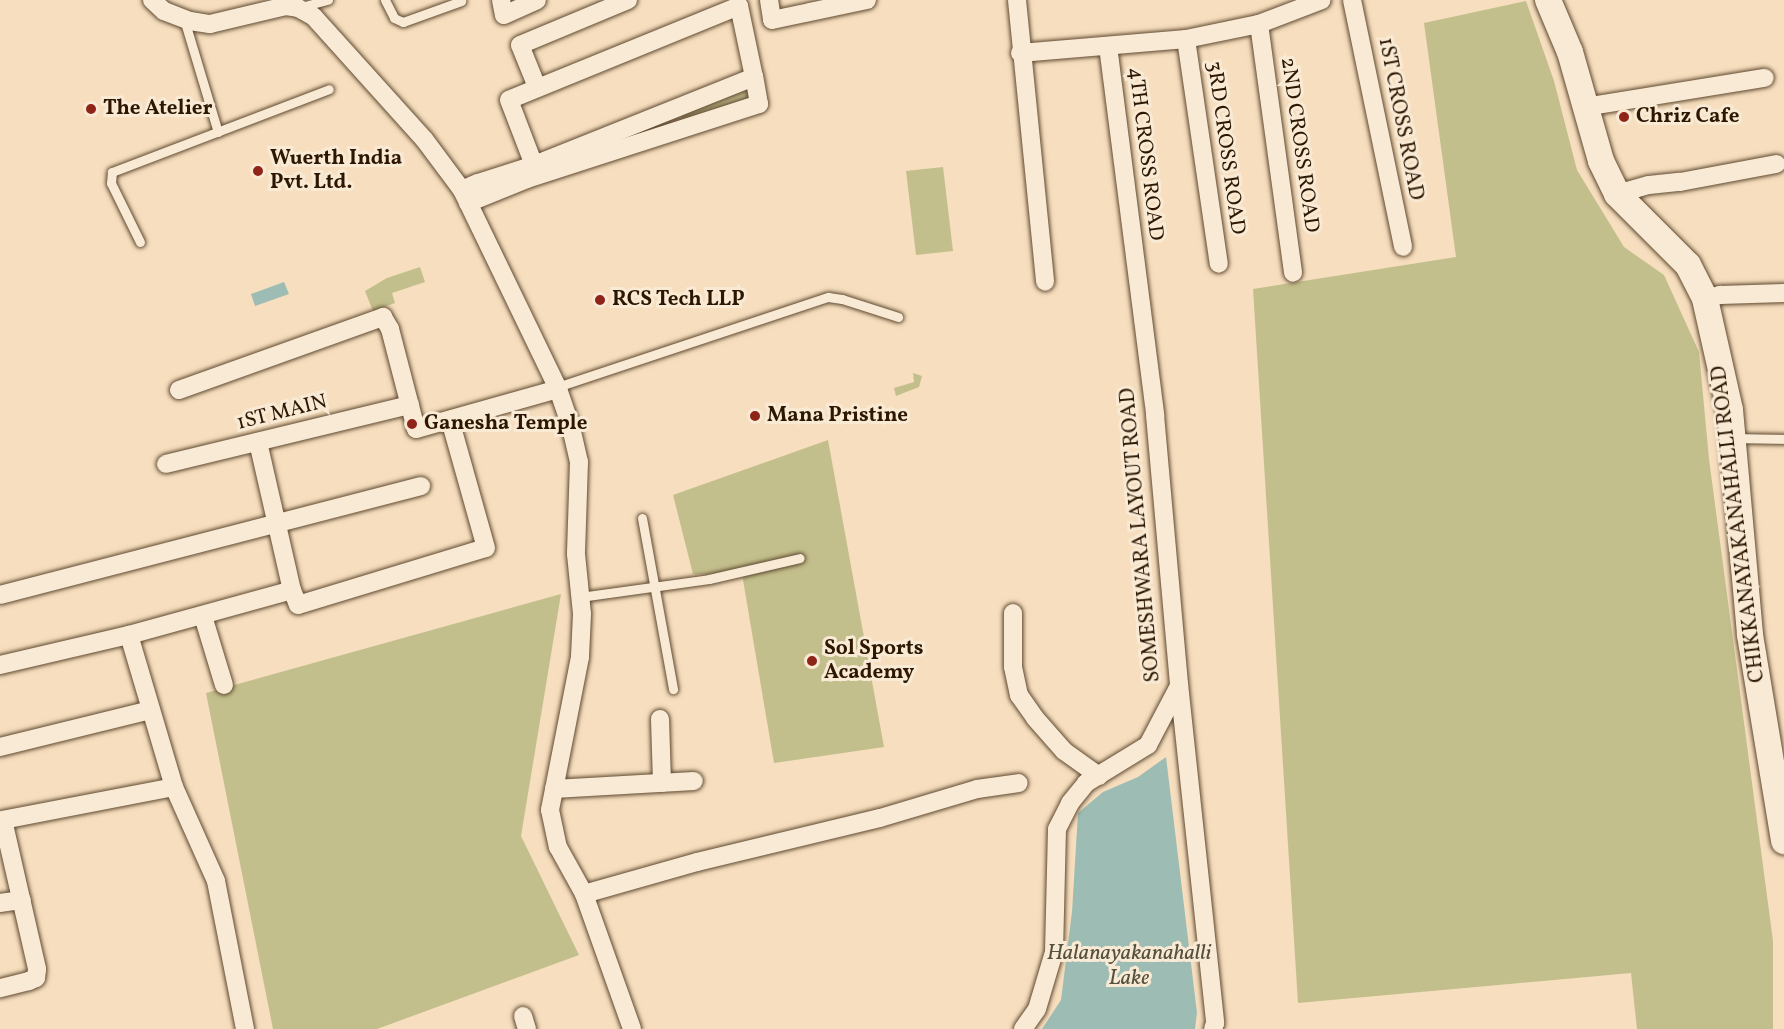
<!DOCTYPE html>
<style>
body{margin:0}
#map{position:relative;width:1784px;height:1029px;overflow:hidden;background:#f6debe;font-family:Vollkorn,serif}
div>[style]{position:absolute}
.green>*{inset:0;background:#c3bf8c}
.water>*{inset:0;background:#9dbcb3}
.roads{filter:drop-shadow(0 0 2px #5f4930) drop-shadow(0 0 2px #5f4930)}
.service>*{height:9px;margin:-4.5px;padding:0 4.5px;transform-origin:4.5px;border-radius:4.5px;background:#f9ead5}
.minor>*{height:18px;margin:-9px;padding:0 9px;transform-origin:9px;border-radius:9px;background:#f9ead5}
.secondary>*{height:26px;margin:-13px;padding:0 13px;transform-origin:13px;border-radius:13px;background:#f9ead5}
.dots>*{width:16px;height:16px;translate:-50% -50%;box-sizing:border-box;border:3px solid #f9ead5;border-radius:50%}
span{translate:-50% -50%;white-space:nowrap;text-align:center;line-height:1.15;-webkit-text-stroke:6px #f9ead5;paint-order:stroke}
.poi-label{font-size:21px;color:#2d1701;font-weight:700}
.left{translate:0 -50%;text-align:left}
.street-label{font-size:21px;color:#2d1701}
.water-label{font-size:22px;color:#54513f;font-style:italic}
</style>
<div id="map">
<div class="green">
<div style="clip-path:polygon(1526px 1px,1554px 81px,1577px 170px,1624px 247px,1664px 275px,1699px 352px,1709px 459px,1773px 941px,1773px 1029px,1637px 1029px,1631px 973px,1298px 1003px,1253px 289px,1456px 257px,1424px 23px)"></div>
<div style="clip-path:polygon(747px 83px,752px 100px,684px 122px,679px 109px)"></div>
<div style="clip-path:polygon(943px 167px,953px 251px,916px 255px,906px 171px)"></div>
<div style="clip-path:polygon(420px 267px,425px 282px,392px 293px,395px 303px,373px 311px,365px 291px,387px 278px)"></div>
<div style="clip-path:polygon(913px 373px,922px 376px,919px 387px,896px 396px,894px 388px,914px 382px)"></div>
<div style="clip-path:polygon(828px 440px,884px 747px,774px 763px,741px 568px,722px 575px,693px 574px,673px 495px)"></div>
<div style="clip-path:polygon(561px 594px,521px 836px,579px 955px,377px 1029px,273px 1029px,206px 693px)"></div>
</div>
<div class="water">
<div style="clip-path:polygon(284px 282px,289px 294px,255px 306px,251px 294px)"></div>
<div style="clip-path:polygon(1166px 757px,1197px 1013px,1195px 1029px,1042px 1029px,1061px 1000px,1072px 912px,1078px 813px,1103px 792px,1138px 777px)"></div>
</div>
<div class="roads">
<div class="service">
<div style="left:385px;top:0;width:20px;rotate:63deg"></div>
<div style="left:394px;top:18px;width:10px;rotate:24deg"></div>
<div style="left:403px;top:22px;width:62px;rotate:-19.9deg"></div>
<div style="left:301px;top:7px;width:28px;rotate:-15deg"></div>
<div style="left:184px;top:19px;width:118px;rotate:73.3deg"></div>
<div style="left:140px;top:242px;width:66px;rotate:-116.2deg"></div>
<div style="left:111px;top:183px;width:11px;rotate:-85deg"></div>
<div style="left:112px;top:172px;width:232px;rotate:-20.9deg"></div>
<div style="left:557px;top:387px;width:286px;rotate:-18.4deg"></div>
<div style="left:828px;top:297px;width:14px;rotate:8deg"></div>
<div style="left:842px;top:299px;width:59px;rotate:17.8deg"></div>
<div style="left:1735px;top:438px;width:49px;rotate:1.2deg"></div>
<div style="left:642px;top:518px;width:174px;rotate:79.7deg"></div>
<div style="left:580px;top:597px;width:130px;rotate:-7.9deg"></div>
<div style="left:709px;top:579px;width:93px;rotate:-13deg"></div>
</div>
<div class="minor">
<div style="left:152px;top:0;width:16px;rotate:43deg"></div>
<div style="left:164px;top:11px;width:28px;rotate:21deg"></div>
<div style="left:190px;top:21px;width:20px;rotate:9deg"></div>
<div style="left:210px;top:24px;width:78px;rotate:-13.3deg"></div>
<div style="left:286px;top:6px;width:12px;rotate:9deg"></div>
<div style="left:298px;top:8px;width:18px;rotate:29deg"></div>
<div style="left:314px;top:17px;width:164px;rotate:48deg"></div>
<div style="left:424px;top:139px;width:64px;rotate:53.3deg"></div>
<div style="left:462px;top:190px;width:221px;rotate:64.2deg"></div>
<div style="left:558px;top:389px;width:36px;rotate:71deg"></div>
<div style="left:570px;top:423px;width:40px;rotate:77deg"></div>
<div style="left:579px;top:462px;width:92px;rotate:91.9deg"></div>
<div style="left:576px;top:554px;width:60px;rotate:84.3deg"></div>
<div style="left:582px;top:614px;width:43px;rotate:92.7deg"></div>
<div style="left:580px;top:657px;width:156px;rotate:101.1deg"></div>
<div style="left:550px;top:810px;width:38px;rotate:78deg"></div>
<div style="left:558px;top:847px;width:54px;rotate:61deg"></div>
<div style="left:584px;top:894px;width:143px;rotate:70.4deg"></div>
<div style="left:501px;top:0;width:15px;rotate:79deg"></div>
<div style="left:504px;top:15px;width:36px;rotate:-24deg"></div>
<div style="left:769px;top:0;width:20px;rotate:81deg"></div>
<div style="left:772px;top:20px;width:97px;rotate:-11.9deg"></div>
<div style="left:1017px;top:0;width:283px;rotate:84.3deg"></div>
<div style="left:1352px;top:0;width:252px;rotate:78.3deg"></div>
<div style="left:1259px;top:24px;width:251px;rotate:82.2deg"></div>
<div style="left:1186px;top:39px;width:227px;rotate:81.7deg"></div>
<div style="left:1108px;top:46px;width:372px;rotate:82.7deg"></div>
<div style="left:1155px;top:415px;width:270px;rotate:84.9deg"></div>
<div style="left:1179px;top:684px;width:341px;rotate:83.9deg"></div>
<div style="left:1215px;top:1023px;width:6px;rotate:108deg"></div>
<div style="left:1020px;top:53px;width:167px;rotate:-4.8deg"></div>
<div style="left:1186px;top:39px;width:75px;rotate:-11.6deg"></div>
<div style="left:1259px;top:24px;width:67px;rotate:-20.9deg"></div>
<div style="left:537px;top:87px;width:45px;rotate:-112deg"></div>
<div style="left:520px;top:45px;width:117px;rotate:-22.6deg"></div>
<div style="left:1585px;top:107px;width:182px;rotate:-9.2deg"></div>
<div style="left:462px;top:190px;width:17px;rotate:-24deg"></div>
<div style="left:478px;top:183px;width:59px;rotate:-17.8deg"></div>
<div style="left:534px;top:165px;width:237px;rotate:-21.8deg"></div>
<div style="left:754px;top:77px;width:73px;rotate:-101.9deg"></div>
<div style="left:739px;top:6px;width:248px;rotate:157.8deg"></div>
<div style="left:509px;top:100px;width:70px;rotate:69deg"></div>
<div style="left:1617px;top:194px;width:33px;rotate:-16deg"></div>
<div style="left:1649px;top:185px;width:31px;rotate:-6deg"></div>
<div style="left:1680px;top:182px;width:98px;rotate:-10.6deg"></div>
<div style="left:468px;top:203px;width:64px;rotate:-22.1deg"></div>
<div style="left:527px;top:179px;width:244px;rotate:-17.9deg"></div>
<div style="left:759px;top:104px;width:27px;rotate:-100deg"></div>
<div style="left:1705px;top:299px;width:16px;rotate:-15deg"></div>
<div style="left:1720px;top:295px;width:64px;rotate:-1.8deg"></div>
<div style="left:179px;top:390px;width:217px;rotate:-19.7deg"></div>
<div style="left:383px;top:317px;width:14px;rotate:60deg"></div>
<div style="left:390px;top:329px;width:103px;rotate:75.4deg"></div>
<div style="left:416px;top:429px;width:148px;rotate:-15.7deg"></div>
<div style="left:258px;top:442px;width:152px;rotate:77.1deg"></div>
<div style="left:166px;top:464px;width:251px;rotate:-13.6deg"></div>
<div style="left:0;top:595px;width:435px;rotate:-14.5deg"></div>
<div style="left:1013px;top:613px;width:54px;rotate:90deg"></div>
<div style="left:1013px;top:667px;width:29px;rotate:78deg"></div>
<div style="left:1019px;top:695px;width:28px;rotate:55deg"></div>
<div style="left:1035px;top:718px;width:44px;rotate:48.7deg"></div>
<div style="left:1064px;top:751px;width:43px;rotate:35.5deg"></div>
<div style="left:203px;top:616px;width:72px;rotate:73.1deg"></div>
<div style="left:129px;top:635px;width:169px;rotate:-15.4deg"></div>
<div style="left:292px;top:590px;width:16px;rotate:68deg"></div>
<div style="left:298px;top:605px;width:196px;rotate:-16.9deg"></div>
<div style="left:486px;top:548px;width:133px;rotate:-105.7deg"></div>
<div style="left:0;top:665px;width:132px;rotate:-13.1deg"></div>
<div style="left:129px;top:635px;width:159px;rotate:73.5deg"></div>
<div style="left:174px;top:787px;width:174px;rotate:169.1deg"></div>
<div style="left:3px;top:820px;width:153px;rotate:77.1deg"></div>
<div style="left:37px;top:969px;width:9px;rotate:96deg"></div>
<div style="left:36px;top:978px;width:8px;rotate:157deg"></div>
<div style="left:29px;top:981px;width:30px;rotate:166deg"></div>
<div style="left:660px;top:719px;width:64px;rotate:88.2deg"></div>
<div style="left:0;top:747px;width:155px;rotate:-13.8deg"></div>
<div style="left:174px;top:787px;width:103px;rotate:65.9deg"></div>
<div style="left:216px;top:881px;width:151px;rotate:78.9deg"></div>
<div style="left:554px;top:789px;width:140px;rotate:-3.3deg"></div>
<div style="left:584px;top:894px;width:117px;rotate:-15.8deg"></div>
<div style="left:697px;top:862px;width:188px;rotate:-13.5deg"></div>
<div style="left:880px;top:818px;width:101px;rotate:-16.6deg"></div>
<div style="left:977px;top:789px;width:42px;rotate:-8.1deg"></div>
<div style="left:0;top:903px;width:22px;rotate:-8deg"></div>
<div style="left:523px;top:1016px;width:14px;rotate:73deg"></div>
<div style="left:1023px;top:1029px;width:24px;rotate:-55deg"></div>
<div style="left:1037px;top:1009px;width:59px;rotate:-73.4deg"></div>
<div style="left:1054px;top:952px;width:123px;rotate:-88.6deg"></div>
<div style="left:1057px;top:829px;width:29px;rotate:-63deg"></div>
<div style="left:1070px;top:803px;width:26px;rotate:-51deg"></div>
<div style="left:1086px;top:783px;width:73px;rotate:-31.5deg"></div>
<div style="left:1148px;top:745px;width:67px;rotate:-62.3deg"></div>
</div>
<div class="secondary">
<div style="left:1548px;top:0;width:56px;rotate:67.1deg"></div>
<div style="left:1570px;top:52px;width:113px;rotate:74.1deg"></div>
<div style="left:1601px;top:161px;width:37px;rotate:64deg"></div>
<div style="left:1617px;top:194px;width:100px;rotate:45deg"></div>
<div style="left:1688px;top:265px;width:38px;rotate:63deg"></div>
<div style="left:1705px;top:299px;width:114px;rotate:77.3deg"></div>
<div style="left:1730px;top:410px;width:226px;rotate:84.9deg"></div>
<div style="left:1750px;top:635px;width:209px;rotate:80.6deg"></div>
</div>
</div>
<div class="dots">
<div style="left:91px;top:109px;background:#8f2418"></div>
<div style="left:1624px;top:117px;background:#8f2418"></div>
<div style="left:258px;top:171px;background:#8f2418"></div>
<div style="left:600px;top:300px;background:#8f2418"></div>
<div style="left:755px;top:416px;background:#8f2418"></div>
<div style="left:412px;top:424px;background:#8f2418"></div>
<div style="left:812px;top:661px;background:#8f2418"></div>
</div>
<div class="poi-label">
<span class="left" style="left:103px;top:109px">The Atelier</span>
<span class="left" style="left:1636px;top:117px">Chriz Cafe</span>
<span class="left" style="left:270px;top:171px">Wuerth India<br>Pvt. Ltd.</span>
<span class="left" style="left:612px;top:300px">RCS Tech LLP</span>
<span class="left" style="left:767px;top:416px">Mana Pristine</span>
<span class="left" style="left:424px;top:424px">Ganesha Temple</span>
<span class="left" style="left:824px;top:661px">Sol Sports<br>Academy</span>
</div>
<div class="street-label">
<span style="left:1400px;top:119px;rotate:79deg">1ST CROSS ROAD</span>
<span style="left:1299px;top:145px;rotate:82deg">2ND CROSS ROAD</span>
<span style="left:1225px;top:148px;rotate:82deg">3RD CROSS ROAD</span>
<span style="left:1145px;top:154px;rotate:83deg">4TH CROSS ROAD</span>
<span style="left:282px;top:413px;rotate:-14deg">1ST MAIN</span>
<span style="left:1739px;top:524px;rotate:-97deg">CHIKKANAYAKANAHALLI ROAD</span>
<span style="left:1141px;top:535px;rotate:-95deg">SOMESHWARA LAYOUT ROAD</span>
</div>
<div class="water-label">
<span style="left:1129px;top:966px">Halanayakanahalli<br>Lake</span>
</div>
</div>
